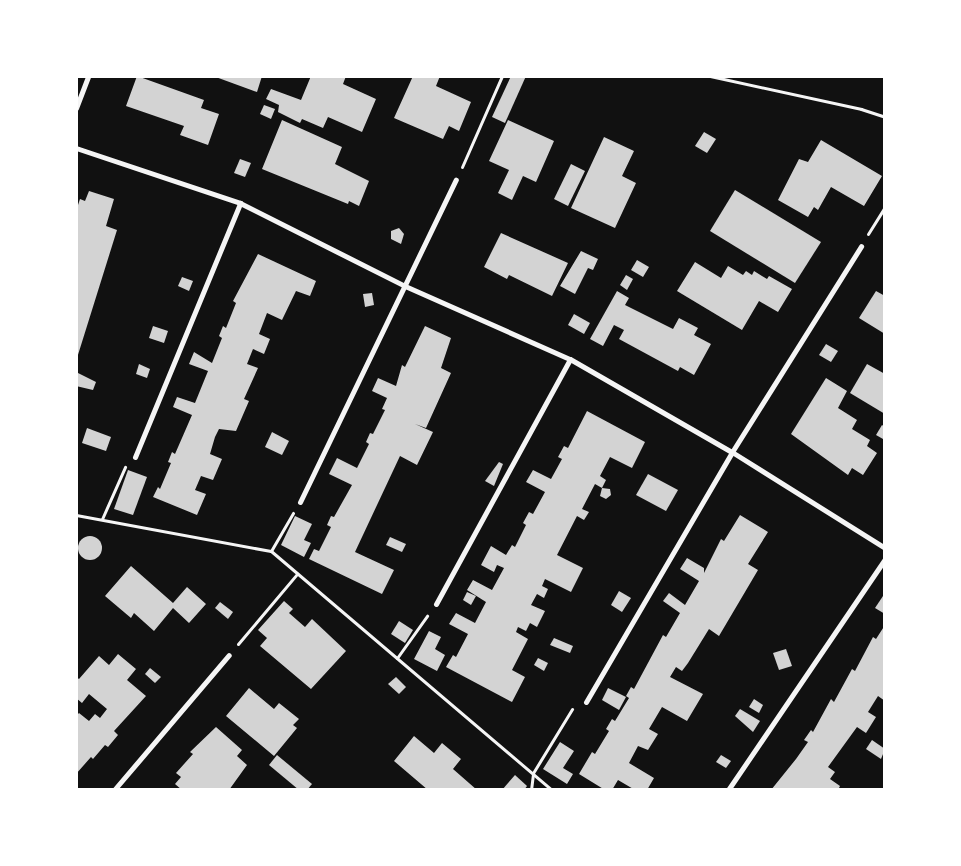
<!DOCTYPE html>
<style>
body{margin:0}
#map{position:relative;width:961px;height:866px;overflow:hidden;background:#111;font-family:"Zilla Slab",serif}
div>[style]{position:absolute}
.building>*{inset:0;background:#d3d3d3}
.round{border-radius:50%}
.path>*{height:3px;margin:-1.5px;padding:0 1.5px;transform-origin:1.5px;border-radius:1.5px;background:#f5f5f5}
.minor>*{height:5px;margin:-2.5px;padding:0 2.5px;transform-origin:2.5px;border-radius:2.5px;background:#f5f5f5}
span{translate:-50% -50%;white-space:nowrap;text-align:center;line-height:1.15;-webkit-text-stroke:4.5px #fff;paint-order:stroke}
.frame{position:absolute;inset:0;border:78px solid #fff;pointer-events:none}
</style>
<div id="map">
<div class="building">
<div style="clip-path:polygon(137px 76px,204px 100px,201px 108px,219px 114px,208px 145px,180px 135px,184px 126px,126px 106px)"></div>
<div style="clip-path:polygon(213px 76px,262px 76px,257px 92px)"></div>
<div style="clip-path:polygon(311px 76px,346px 76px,343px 84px,376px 99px,362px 132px,328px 117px,323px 128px,302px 119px,300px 123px,278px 112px,279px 105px,266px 99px,271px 89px,301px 100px)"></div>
<div style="clip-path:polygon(413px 76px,440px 76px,436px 86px,471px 102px,459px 131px,449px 126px,443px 139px,394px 118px)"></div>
<div style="clip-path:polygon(511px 76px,526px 76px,505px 123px,492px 117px)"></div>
<div style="clip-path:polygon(264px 105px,275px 109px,271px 119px,260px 114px)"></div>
<div style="clip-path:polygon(282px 120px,342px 147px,335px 164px,369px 181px,359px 206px,349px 201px,348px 204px,262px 169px)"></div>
<div style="clip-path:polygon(508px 120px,554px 141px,536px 182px,523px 176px,512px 200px,498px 193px,509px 170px,489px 161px)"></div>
<div style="clip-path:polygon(704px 132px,716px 139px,707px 153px,695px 146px)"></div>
<div style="clip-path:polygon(604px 137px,634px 151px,622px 176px,636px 183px,615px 228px,571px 208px)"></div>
<div style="clip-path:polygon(821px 140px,882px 176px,864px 206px,831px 187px,818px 210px,814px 207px,808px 217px,778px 200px,799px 159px,808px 162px)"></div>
<div style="clip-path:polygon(240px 159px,251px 163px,245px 177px,234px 173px)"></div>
<div style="clip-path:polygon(571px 164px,585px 171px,568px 206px,554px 199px)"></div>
<div style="clip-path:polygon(735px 190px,821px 242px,795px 283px,710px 231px)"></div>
<div style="clip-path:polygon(89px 191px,114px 199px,106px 226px,117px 230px,77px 358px,76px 211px,80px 199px,85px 201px)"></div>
<div style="clip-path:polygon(399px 228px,404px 234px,401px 244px,391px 239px,391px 231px)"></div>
<div style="clip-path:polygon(501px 233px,568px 263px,552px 296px,509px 275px,507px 279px,484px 267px)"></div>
<div style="clip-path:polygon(581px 251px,598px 259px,593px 270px,588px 268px,575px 294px,560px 286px)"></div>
<div style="clip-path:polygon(258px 254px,316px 281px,310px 296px,296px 291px,282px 320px,267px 313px,259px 334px,270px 339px,264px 354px,253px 349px,247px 364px,258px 368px,244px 399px,249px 401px,236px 431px,219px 429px,215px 437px,210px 454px,222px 459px,213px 480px,201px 476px,195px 490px,206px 494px,197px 515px,153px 497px,158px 487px,160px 489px,171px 463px,168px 462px,172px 452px,175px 454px,192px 415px,173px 407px,177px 397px,195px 403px,208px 371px,189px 364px,194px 352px,212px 363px,222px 338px,219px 336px,223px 326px,226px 328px,236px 303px,233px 301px)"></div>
<div style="clip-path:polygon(637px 260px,649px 267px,643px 277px,631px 270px)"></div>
<div style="clip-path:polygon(695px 262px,721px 278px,728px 266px,743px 275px,746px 271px,752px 275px,754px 271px,767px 279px,769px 276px,792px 289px,778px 312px,759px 301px,742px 330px,677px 291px)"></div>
<div style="clip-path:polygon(626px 275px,633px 279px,627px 290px,620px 285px)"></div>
<div style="clip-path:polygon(182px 277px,193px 281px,189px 291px,178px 286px)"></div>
<div style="clip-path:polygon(617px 291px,629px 298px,625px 305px,673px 329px,679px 318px,698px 328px,694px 335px,711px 344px,694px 375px,680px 367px,678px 371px,619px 339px,624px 330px,614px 325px,603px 346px,590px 339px)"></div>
<div style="clip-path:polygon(876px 291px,885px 296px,885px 334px,859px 318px)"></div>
<div style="clip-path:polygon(372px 293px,374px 305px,365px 307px,363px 294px)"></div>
<div style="clip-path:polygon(574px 314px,590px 323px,584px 334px,568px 325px)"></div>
<div style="clip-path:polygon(153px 326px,168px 331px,164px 343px,149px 338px)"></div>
<div style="clip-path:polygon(425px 326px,451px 338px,441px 368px,451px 373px,426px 428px,415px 424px,433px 432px,417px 465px,400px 456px,355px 552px,394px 570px,382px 594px,309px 559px,314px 549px,319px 551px,331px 527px,327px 525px,331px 516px,334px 517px,352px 485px,329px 474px,337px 458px,357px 468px,369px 444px,366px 442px,370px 433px,373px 434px,385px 410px,382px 409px,387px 398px,372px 391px,378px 378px,396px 386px,402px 365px,405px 367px)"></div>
<div style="clip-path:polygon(826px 344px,838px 351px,831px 362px,819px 355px)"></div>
<div style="clip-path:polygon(139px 364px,150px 369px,147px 378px,136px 374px)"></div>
<div style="clip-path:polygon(867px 364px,885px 374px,885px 414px,850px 393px)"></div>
<div style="clip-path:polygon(76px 372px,96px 382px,93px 390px,76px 386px)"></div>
<div style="clip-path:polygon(826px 378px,847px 391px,838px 408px,857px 420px,852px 429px,870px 440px,867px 446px,877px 453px,863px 475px,852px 468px,848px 475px,791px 434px)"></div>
<div style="clip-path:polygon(587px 411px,645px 442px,632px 468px,610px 457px,600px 476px,606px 480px,602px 488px,610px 489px,611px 495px,606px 499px,600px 496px,602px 488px,595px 484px,582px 509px,589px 512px,584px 520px,577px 516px,557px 555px,583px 568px,571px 592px,545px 579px,542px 586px,548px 589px,544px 598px,537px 594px,531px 605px,545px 611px,537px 627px,530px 623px,526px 631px,518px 627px,516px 632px,528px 639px,512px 670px,525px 677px,512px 702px,446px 667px,453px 655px,456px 657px,468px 634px,449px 624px,456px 613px,475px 623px,486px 602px,467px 590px,473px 580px,492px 590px,504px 568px,497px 565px,494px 572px,481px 565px,491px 546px,506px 555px,512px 545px,515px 547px,526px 525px,523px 523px,529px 512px,533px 514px,545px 492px,526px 482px,533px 470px,551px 479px,562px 459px,558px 457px,564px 446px,568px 448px)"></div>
<div style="clip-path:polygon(882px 425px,885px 427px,883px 439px,876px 435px)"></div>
<div style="clip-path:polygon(87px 428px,111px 437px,106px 451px,82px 443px)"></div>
<div style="clip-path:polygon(272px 432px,289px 441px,282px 455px,265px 447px)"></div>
<div style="clip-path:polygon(499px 462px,503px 464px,494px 486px,485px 481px)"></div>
<div style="clip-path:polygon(128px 470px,147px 477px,133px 515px,114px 509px)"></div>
<div style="clip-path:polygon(648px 474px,678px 490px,666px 511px,636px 495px)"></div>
<div style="clip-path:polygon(740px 515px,768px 532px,748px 564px,758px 570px,719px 636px,709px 629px,688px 663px,682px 671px,676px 667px,670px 677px,703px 694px,687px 721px,662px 707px,649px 729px,658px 734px,648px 750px,638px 746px,629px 763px,654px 778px,647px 790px,635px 790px,618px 780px,612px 790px,605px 790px,579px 774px,592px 752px,595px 754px,609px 731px,606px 729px,612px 719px,615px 721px,629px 698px,626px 696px,631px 687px,634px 689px,663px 635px,666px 637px,680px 613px,663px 601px,669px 593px,685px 605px,699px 581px,680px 569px,687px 558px,704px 568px,704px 573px,721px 539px,724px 541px)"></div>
<div style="clip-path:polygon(295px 516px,312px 524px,304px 540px,311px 543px,304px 557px,281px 545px)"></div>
<div class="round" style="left:78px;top:536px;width:24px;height:24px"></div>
<div style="clip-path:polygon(390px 537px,406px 544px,402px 552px,386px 545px)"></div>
<div style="clip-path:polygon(131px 566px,173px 603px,187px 587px,206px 604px,189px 623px,173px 608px,154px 631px,134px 613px,131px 618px,105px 596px)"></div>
<div style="clip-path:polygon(619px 591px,631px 598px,622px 612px,611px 605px)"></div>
<div style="clip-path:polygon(467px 592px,476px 596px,471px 605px,463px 600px)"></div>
<div style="clip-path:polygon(885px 593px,885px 614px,875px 608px)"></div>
<div style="clip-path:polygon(284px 601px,293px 609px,289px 613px,305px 627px,312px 619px,346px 651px,311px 689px,260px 646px,267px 638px,258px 630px)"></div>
<div style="clip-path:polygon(220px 602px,233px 612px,228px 619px,215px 608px)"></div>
<div style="clip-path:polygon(399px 621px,413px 630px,405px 643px,391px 634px)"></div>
<div style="clip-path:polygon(885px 625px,885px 701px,878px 696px,868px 712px,876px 717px,866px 733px,857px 727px,828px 767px,835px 772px,830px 779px,840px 786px,838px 790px,771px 790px,796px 759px,808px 742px,804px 740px,811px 730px,813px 732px,831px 699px,834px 702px,852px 669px,855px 671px,873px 637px,876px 639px)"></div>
<div style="clip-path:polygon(429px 631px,441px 637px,435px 649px,445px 655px,437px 671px,414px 659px)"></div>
<div style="clip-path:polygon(554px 638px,573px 646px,570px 653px,550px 645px)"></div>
<div style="clip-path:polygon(786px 649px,792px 666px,779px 670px,773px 653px)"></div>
<div style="clip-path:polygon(118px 654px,136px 669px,127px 680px,146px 696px,114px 731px,118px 735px,108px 747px,105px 745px,93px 759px,91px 757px,76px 774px,76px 716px,79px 713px,89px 721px,95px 714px,100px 718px,107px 709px,89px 694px,82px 703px,76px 698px,76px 677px,79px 679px,99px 656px,109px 665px)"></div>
<div style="clip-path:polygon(538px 658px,548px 663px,544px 671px,534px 665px)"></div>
<div style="clip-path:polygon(150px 668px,161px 677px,155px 683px,145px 674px)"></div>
<div style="clip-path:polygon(396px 677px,406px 687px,399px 694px,388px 684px)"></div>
<div style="clip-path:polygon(249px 688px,274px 709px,279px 703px,299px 719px,293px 725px,297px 728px,274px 756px,226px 716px)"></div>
<div style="clip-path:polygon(608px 688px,626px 697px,619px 710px,602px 700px)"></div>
<div style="clip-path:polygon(754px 699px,763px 705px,759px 713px,749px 707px)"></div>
<div style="clip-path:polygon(740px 709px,760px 721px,753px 732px,735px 716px)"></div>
<div style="clip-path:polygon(216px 727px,242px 750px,237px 756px,247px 765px,229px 790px,182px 790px,175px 784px,181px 777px,176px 773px,193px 754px,190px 752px)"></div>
<div style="clip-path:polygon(414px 736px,434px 753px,442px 743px,461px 759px,453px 769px,477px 790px,428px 790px,394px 761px)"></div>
<div style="clip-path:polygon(872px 740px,885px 749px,881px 759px,866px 749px)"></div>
<div style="clip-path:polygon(560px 742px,574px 751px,563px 768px,573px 774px,567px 784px,543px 769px)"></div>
<div style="clip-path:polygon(277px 755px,312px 784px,307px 790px,299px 790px,269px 765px)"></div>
<div style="clip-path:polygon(721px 755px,731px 761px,726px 768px,716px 762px)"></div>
<div style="clip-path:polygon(515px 775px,527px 786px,524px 790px,502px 790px)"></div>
</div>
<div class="path">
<div style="left:710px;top:76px;width:155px;rotate:12.3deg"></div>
<div style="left:861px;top:109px;width:25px;rotate:18deg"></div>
<div style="left:462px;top:167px;width:99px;rotate:-66.3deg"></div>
<div style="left:868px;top:234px;width:32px;rotate:-58deg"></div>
<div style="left:76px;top:515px;width:198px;rotate:10.5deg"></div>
<div style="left:271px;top:551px;width:369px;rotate:40.4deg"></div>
<div style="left:102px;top:519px;width:57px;rotate:-66.1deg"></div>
<div style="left:271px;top:551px;width:44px;rotate:-59.9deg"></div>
<div style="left:238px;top:644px;width:92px;rotate:-49.9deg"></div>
<div style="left:397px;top:658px;width:52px;rotate:-54.5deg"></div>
<div style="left:531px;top:790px;width:17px;rotate:-83deg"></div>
<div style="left:533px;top:773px;width:75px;rotate:-58.6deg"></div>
</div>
<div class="minor">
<div style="left:76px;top:108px;width:34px;rotate:-69deg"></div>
<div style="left:76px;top:148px;width:173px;rotate:18.5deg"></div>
<div style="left:240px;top:203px;width:185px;rotate:26.7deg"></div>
<div style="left:405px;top:286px;width:180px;rotate:23.9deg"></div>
<div style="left:570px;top:359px;width:187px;rotate:29.9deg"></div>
<div style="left:732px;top:452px;width:181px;rotate:32.1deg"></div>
<div style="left:135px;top:457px;width:275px;rotate:-67.5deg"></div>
<div style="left:300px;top:502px;width:358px;rotate:-64.2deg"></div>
<div style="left:436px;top:604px;width:279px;rotate:-61.3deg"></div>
<div style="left:586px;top:702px;width:290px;rotate:-59.7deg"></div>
<div style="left:732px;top:452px;width:243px;rotate:-57.9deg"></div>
<div style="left:114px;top:790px;width:177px;rotate:-49.6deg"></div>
<div style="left:728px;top:790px;width:279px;rotate:-55.8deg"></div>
</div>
<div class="frame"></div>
</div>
